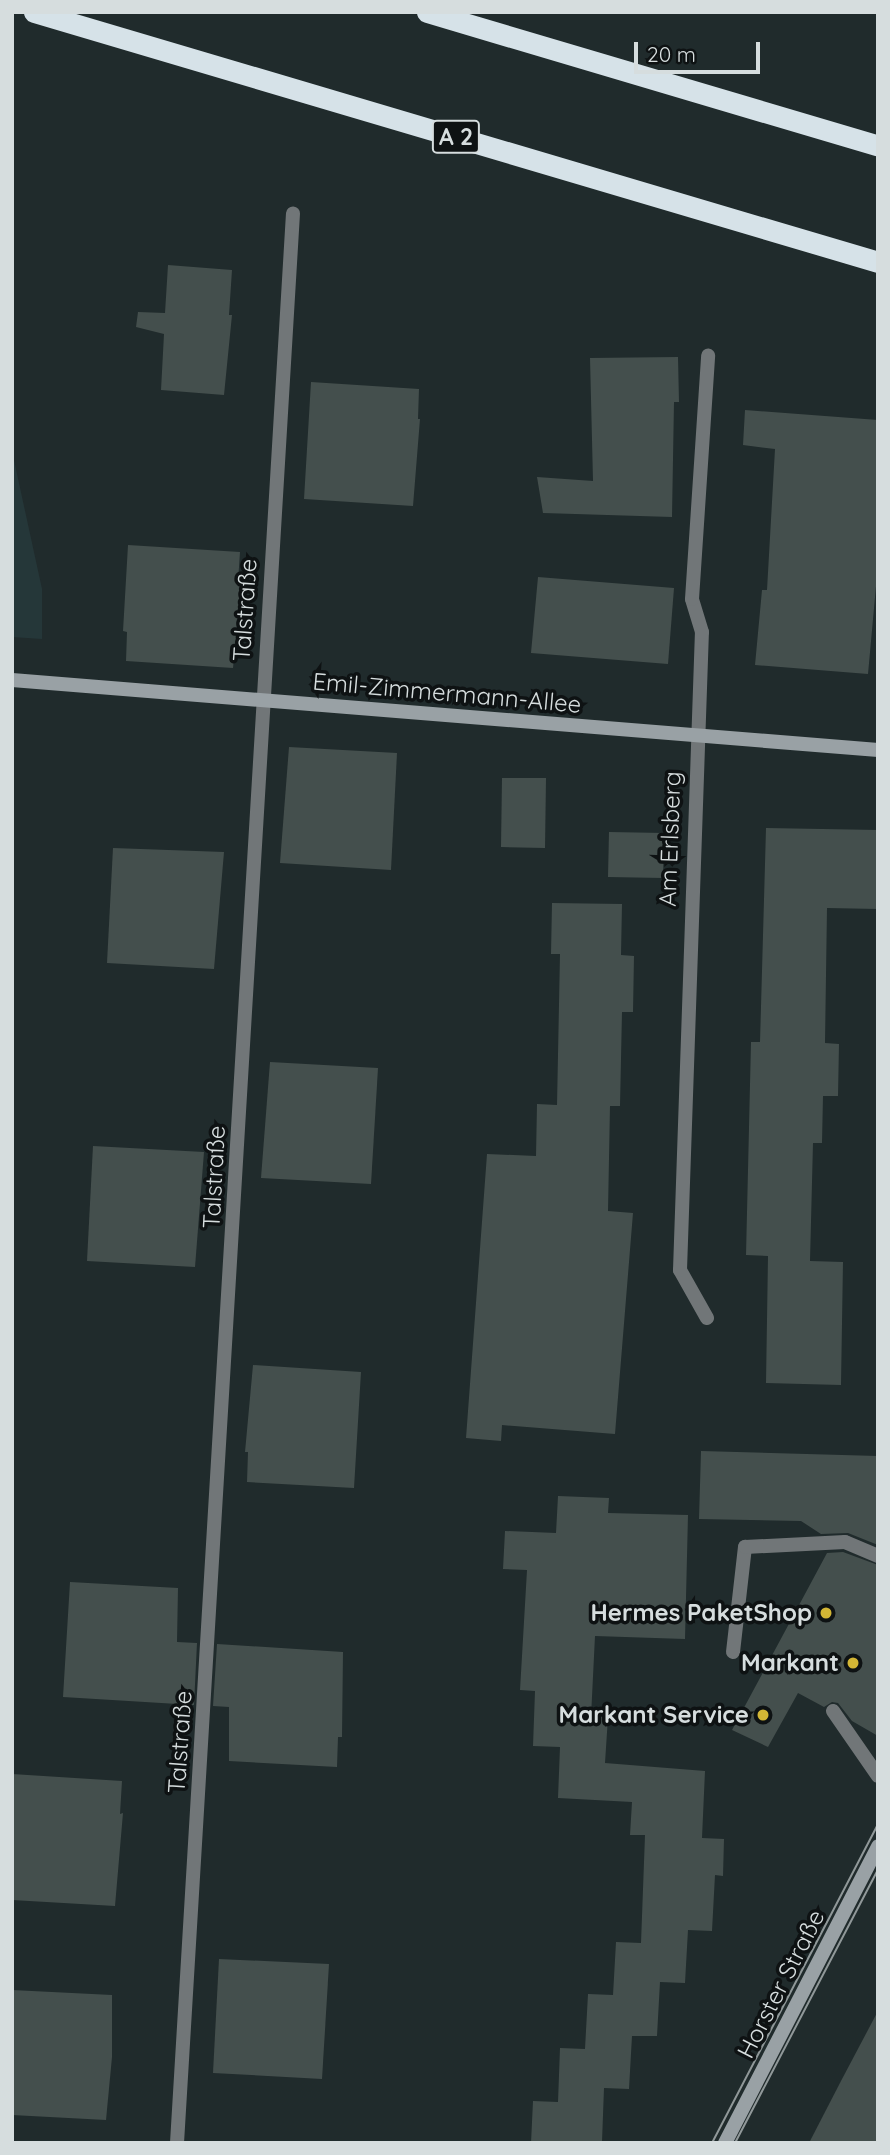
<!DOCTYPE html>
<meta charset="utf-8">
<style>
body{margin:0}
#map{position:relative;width:890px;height:2155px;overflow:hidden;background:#202b2c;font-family:Quicksand,sans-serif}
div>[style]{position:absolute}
.built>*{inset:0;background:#253739}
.building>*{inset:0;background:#444f4d}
.service>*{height:14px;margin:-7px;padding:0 7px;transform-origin:7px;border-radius:7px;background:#717678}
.minor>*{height:14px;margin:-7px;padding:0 7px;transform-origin:7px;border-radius:7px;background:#717678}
.secondary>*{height:14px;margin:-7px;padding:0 7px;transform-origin:7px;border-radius:7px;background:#99a1a5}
.motorway>*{height:21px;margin:-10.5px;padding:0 10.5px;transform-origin:10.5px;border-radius:10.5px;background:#d6e2e8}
.tram>*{height:2px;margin:-1px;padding:0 1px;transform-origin:1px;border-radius:1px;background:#909899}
.dots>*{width:19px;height:19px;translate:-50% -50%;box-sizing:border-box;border:4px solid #0e1213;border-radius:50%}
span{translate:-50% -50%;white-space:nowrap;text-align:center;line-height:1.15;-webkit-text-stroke:7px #0e1213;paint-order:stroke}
.shield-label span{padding:2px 5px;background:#0e1213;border:2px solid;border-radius:5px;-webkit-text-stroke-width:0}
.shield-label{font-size:23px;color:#d6ddde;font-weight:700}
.street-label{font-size:24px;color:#d6ddde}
.poi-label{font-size:24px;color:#d6ddde;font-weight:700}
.right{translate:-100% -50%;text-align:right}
.frame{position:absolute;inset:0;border:14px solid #d6ddde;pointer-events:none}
.scale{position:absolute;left:634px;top:42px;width:126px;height:32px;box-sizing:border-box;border:4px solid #d6ddde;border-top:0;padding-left:9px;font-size:21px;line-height:24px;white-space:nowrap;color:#d6ddde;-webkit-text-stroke:5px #0e1213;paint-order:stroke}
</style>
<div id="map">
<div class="built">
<div style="clip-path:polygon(12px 451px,42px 589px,42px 639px,12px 637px)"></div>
</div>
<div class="building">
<div style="clip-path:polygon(168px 265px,232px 270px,229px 315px,232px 315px,224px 395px,161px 390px,164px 334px,136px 327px,138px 312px,165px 313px)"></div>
<div style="clip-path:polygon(678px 357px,679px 402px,674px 402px,672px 517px,543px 513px,537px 477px,593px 481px,590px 358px)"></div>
<div style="clip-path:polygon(311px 382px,419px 389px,418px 419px,420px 419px,413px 506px,304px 499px)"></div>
<div style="clip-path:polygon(745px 410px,878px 420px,878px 564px,868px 674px,755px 665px,762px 590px,767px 590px,775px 449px,743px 445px)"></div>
<div style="clip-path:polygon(128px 545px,240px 552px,238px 582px,242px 582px,233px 668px,126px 661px,127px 632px,123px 631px)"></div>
<div style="clip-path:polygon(538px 577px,674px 588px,668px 664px,531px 653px)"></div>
<div style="clip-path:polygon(289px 747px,397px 753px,391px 870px,280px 863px)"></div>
<div style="clip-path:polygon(502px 778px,546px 778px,545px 848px,501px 847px)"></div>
<div style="clip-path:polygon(766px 828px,878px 830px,878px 909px,827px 908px,825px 1043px,839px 1044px,838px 1096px,823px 1096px,822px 1143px,813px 1143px,810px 1261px,843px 1262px,841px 1385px,766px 1383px,768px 1256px,746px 1255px,751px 1042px,760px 1042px)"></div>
<div style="clip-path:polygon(609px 832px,664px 833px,663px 878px,608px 877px)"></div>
<div style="clip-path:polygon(113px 848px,224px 852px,214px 969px,107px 963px)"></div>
<div style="clip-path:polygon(552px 903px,622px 904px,621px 955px,634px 956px,633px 1012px,622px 1012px,620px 1106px,610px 1106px,608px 1211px,633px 1213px,615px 1434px,502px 1425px,501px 1441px,466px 1438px,487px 1154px,536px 1156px,537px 1104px,557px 1105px,560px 954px,551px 954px)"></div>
<div style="clip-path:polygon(270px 1062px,378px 1068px,371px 1184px,261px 1178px)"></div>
<div style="clip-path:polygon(93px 1146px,204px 1152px,195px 1267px,87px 1261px)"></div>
<div style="clip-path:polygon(253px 1365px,361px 1372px,354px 1488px,247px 1482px,248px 1452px,245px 1452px)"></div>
<div style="clip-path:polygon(701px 1451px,878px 1456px,878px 1545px,848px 1533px,821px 1534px,801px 1521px,699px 1519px)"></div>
<div style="clip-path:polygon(558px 1496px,609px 1498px,608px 1513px,688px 1515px,685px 1639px,595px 1636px,591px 1717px,608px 1717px,605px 1763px,705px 1771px,702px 1838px,724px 1839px,723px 1876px,715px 1875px,712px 1931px,688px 1930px,685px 1983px,660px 1982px,657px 2036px,632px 2036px,629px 2089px,604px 2088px,602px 2142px,531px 2143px,533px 2101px,558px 2102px,560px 2048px,585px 2049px,588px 1994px,613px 1995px,616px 1942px,641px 1943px,645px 1835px,630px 1835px,632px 1802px,558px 1798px,560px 1747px,533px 1746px,535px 1691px,520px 1690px,527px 1570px,503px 1569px,505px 1531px,556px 1533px)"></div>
<div style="clip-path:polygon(843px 1552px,878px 1565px,878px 1736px,852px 1721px,838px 1703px,832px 1702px,824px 1707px,798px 1693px,768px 1747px,732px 1730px,827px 1553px)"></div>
<div style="clip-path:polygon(70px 1582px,178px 1588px,177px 1642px,197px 1643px,194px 1705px,63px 1697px)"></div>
<div style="clip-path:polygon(217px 1644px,343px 1652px,342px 1737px,338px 1737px,337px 1767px,229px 1761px,229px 1707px,213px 1706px)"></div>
<div style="clip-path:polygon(12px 1774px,122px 1781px,120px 1814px,123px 1813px,115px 1906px,12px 1900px)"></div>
<div style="clip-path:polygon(219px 1959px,329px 1964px,322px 2079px,213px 2073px)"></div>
<div style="clip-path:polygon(12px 1990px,112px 1995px,112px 2057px,106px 2120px,12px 2115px)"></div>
<div style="clip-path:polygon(878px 2011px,878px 2143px,809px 2143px,841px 2081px)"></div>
</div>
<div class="service">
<div style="left:733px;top:1652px;width:106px;rotate:-83.5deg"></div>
<div style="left:745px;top:1547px;width:100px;rotate:-2.9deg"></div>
<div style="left:845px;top:1542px;width:36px;rotate:23deg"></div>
<div style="left:833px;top:1711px;width:79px;rotate:55.3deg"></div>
</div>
<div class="minor">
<div style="left:707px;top:1318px;width:55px;rotate:-119.4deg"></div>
<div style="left:680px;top:1270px;width:638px;rotate:-88.03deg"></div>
<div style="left:702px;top:632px;width:34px;rotate:-107deg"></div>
<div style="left:692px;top:599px;width:244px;rotate:-86.2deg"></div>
<div style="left:177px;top:2143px;width:1933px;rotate:-86.56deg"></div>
</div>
<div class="secondary">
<div style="left:12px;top:680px;width:869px;rotate:4.62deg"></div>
<div style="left:725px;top:2143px;width:334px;rotate:-62.7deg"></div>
</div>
<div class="motorway">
<div style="left:34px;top:12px;width:880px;rotate:16.5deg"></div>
<div style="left:427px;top:12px;width:470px;rotate:16.5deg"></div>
</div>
<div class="tram">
<div style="left:712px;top:2143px;width:360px;rotate:-62.5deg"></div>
<div style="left:735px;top:2143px;width:309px;rotate:-62.4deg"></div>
</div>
<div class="dots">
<div style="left:826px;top:1613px;background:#d3b635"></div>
<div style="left:853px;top:1663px;background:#d3b635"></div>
<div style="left:763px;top:1715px;background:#d3b635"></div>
</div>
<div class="shield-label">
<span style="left:456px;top:137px">A 2</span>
</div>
<div class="street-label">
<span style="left:245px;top:610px;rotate:-86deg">Talstraße</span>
<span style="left:447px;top:693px;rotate:5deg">Emil-Zimmermann-Allee</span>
<span style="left:670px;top:839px;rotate:-88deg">Am Erlsberg</span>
<span style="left:214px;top:1177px;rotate:-87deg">Talstraße</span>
<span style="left:180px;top:1742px;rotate:-86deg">Talstraße</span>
<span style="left:781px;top:1984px;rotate:-63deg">Horster Straße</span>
</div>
<div class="poi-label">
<span class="right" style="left:812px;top:1613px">Hermes PaketShop</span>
<span class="right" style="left:839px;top:1663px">Markant</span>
<span class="right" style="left:749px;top:1715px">Markant Service</span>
</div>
<div class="frame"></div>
<div class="scale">20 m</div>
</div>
